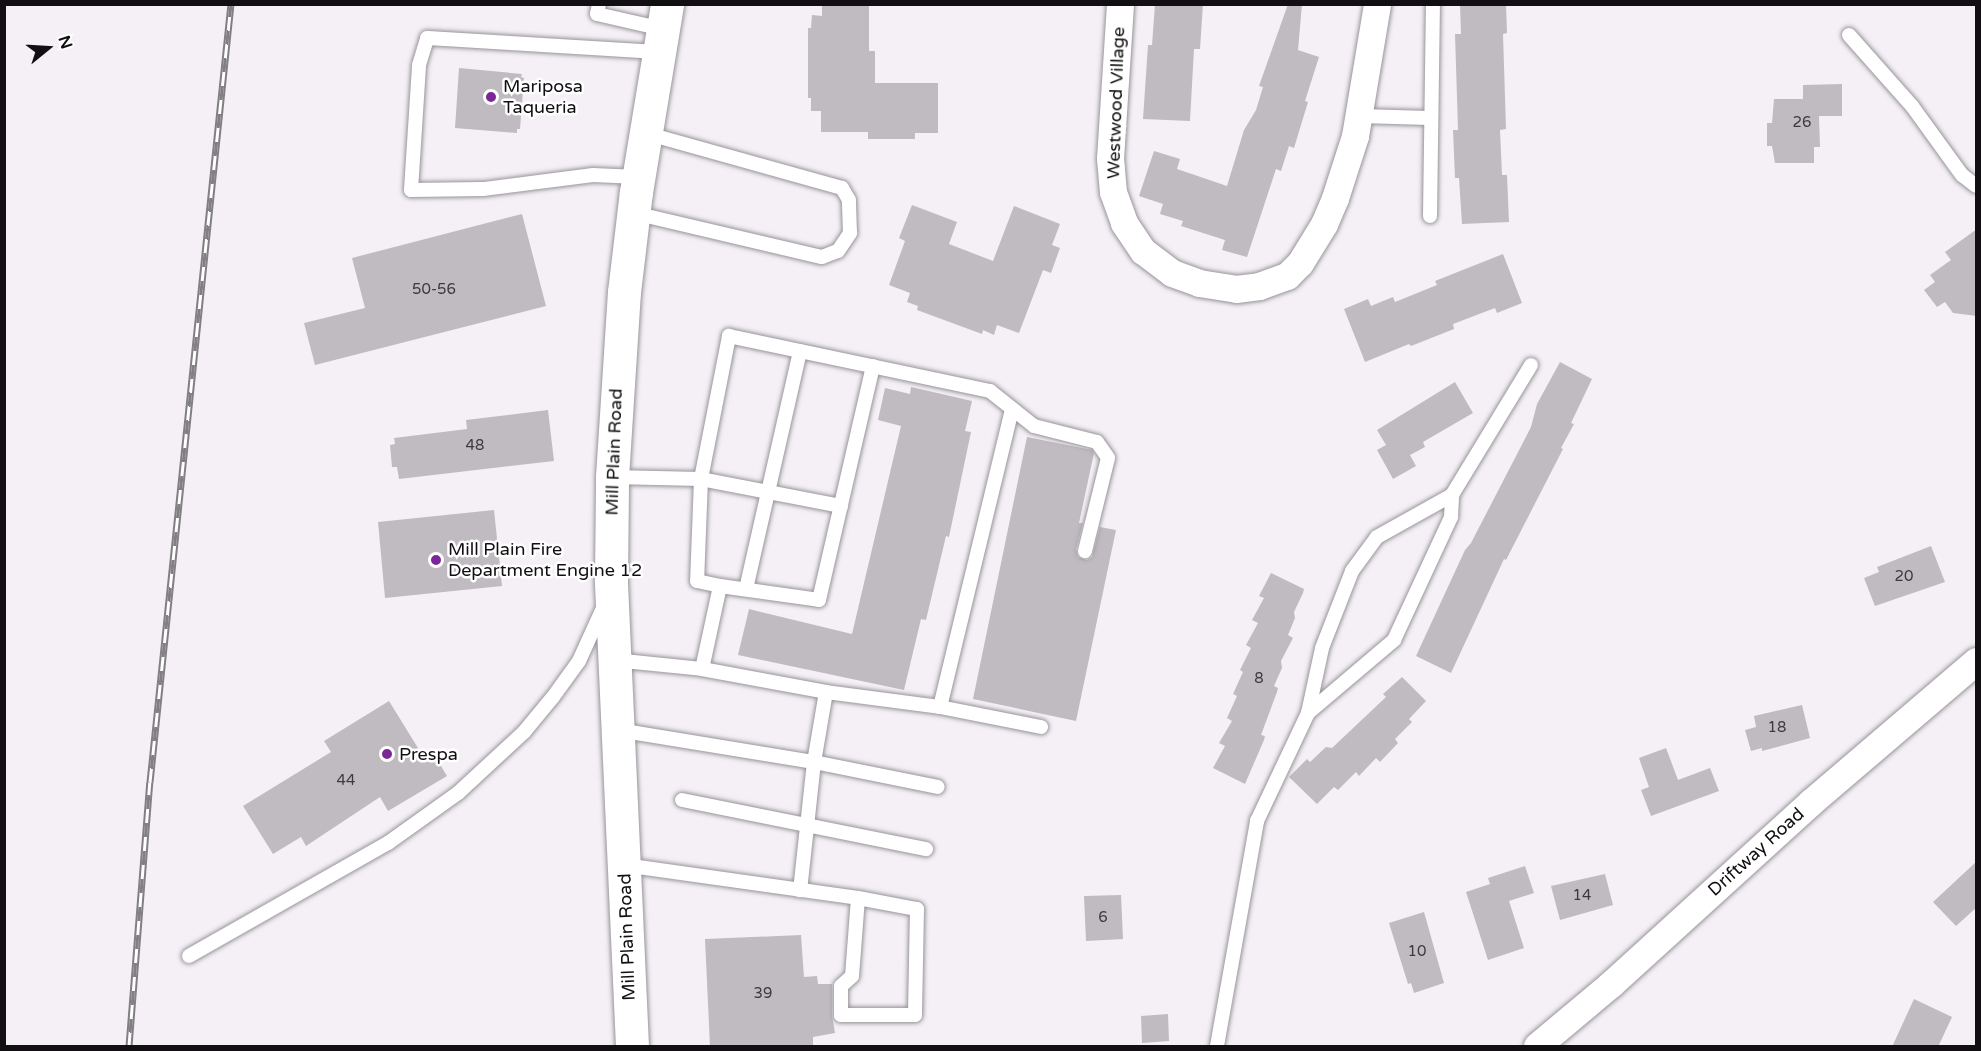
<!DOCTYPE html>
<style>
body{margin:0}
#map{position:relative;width:1981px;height:1051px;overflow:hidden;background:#f4f0f6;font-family:"Varela Round",sans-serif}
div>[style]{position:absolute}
.building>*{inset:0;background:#bfbbc1}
.roads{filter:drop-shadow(0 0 2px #98949a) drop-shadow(0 0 2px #98949a)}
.service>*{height:14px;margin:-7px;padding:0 7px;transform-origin:7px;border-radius:7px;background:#fff}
.minor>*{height:27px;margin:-13.5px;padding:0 13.5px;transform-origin:13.5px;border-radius:13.5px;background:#fff}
.primary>*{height:33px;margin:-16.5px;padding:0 16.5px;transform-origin:16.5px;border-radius:16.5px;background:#fff}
.rail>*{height:7px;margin-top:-3.5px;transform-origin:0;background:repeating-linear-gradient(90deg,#fff 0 14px,#827f83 0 28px);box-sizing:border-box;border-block:2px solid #827f83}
.dots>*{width:16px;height:16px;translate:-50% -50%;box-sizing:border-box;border:3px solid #fff;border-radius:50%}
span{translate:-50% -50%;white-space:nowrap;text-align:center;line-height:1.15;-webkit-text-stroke:5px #fff;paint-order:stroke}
.number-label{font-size:15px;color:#3c3a3d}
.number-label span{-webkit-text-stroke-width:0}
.poi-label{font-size:18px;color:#110f11}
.left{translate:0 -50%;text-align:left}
.street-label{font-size:18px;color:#110f11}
.frame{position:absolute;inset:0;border:6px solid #110f11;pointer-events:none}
.north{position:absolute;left:18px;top:18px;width:60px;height:60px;-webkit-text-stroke:4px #fff;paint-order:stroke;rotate:72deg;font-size:16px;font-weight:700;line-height:24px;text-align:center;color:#110f11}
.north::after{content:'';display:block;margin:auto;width:21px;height:27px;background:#110f11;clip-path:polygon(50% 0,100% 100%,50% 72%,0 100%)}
</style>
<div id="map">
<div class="building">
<div style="clip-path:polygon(822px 4px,869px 4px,869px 51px,875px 51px,875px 83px,938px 83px,938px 133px,915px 133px,915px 139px,868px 139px,868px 132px,821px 132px,821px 111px,811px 111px,811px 98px,808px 98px,808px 28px,811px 28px,812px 15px,822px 16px)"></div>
<div style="clip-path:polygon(1155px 4px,1203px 4px,1200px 49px,1194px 49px,1190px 121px,1143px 119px,1148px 45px,1152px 45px)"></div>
<div style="clip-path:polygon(1288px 4px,1302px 4px,1298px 50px,1319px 57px,1305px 101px,1308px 102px,1294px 148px,1289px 146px,1281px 171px,1276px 169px,1247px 257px,1222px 250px,1225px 240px,1181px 226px,1183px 221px,1160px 214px,1163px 204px,1139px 196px,1154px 151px,1180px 159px,1177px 169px,1227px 186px,1244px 130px,1256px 110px,1263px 87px,1259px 86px)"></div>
<div style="clip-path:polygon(1460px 4px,1506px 4px,1507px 33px,1503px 34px,1506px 129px,1500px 130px,1502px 175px,1507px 175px,1509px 222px,1462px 224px,1459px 178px,1455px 178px,1453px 130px,1458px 130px,1455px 34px,1461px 34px)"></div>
<div style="clip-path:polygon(459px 68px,522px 74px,521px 77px,524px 78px,520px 129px,517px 129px,517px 133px,455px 128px)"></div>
<div style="clip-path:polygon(1842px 84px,1842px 116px,1819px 116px,1820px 147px,1814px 147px,1814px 163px,1775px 163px,1772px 146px,1767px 146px,1767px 123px,1772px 123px,1774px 99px,1803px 99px,1803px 85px)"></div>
<div style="clip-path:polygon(912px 205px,957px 222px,949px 244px,993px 261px,1014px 206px,1060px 224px,1052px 245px,1060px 248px,1051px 273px,1043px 270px,1019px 333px,997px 325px,994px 335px,983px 330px,982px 334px,917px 310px,918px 306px,907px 302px,910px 293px,889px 285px,905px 241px,899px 238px)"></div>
<div style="clip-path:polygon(522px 214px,546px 306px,315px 365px,304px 323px,365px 308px,352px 258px)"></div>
<div style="clip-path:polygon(1977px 229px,1977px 316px,1953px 313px,1945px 302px,1937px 307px,1924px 290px,1935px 282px,1930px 275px,1951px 260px,1945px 252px)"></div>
<div style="clip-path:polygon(1503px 254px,1522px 303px,1497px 313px,1495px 308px,1453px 324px,1454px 329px,1411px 346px,1409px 344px,1365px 362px,1344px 309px,1368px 299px,1371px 306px,1393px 297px,1395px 302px,1437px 285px,1435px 281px)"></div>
<div style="clip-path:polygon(1560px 362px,1592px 379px,1571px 423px,1574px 424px,1561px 448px,1563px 449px,1506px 560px,1504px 559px,1451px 673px,1416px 656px,1465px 550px,1471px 543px,1531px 427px,1537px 404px)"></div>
<div style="clip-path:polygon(1455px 382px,1473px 413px,1423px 442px,1425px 447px,1410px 455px,1416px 466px,1393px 479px,1377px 450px,1386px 445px,1377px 430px)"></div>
<div style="clip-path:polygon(911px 387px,972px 401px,965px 431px,971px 432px,949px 537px,946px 536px,926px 620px,921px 619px,904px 690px,738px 655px,749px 609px,852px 634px,901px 426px,878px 420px,885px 388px,910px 394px)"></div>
<div style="clip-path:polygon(548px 410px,554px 461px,399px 479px,397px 467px,392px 467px,390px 445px,395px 444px,394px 438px,467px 429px,466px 420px)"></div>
<div style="clip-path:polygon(1027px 437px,1092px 450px,1094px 453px,1079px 523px,1083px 523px,1076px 549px,1078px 557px,1087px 560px,1092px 557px,1100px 527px,1116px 530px,1076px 721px,973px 699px)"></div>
<div style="clip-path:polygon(494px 510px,502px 586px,385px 598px,378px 522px)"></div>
<div style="clip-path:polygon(1931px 546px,1945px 582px,1875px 606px,1864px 578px,1879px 572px,1877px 567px)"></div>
<div style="clip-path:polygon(1271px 573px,1304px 589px,1303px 593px,1294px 612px,1295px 618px,1288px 635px,1293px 638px,1281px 661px,1282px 668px,1274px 686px,1278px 688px,1277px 692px,1261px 735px,1265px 736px,1264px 740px,1245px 784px,1213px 768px,1225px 746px,1219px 743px,1232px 721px,1227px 718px,1237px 696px,1233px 694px,1243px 672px,1240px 670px,1251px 648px,1246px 645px,1258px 623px,1252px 620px,1264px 598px,1259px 596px)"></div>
<div style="clip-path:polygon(1402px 677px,1426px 701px,1409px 719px,1412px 722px,1395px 739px,1398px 743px,1380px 762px,1376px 758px,1359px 776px,1356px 772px,1338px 790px,1334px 787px,1317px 804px,1289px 777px,1307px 759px,1310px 762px,1326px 747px,1332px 748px,1386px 697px,1383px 694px)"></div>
<div style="clip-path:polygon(389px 701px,426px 761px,435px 756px,447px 776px,388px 811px,380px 797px,306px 846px,301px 837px,273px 854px,243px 806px,331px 752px,324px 741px)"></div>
<div style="clip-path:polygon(1802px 705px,1810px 738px,1762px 751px,1762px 748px,1751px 751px,1745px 730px,1756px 727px,1754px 716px)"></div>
<div style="clip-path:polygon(1666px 748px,1678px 780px,1710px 768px,1719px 791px,1651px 816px,1641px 790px,1649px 787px,1639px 758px)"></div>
<div style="clip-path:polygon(1977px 861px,1977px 907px,1956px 926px,1933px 902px)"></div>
<div style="clip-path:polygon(1525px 866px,1534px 893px,1509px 901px,1524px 948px,1488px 960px,1466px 892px,1490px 884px,1488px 878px)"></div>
<div style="clip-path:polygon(1605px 874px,1613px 905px,1560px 920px,1551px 886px)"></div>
<div style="clip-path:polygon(1121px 895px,1123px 939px,1086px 941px,1084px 896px)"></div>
<div style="clip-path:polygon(1424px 912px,1444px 983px,1414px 993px,1411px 983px,1408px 984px,1389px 923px)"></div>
<div style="clip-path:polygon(801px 935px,804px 977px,817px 976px,818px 984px,832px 984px,832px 1015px,835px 1033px,813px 1037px,813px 1045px,710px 1047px,705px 939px)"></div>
<div style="clip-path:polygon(1914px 999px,1952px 1017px,1938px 1047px,1892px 1047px)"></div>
<div style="clip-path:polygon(1168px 1014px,1169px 1041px,1142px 1043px,1141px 1016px)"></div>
</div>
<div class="roads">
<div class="service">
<div style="left:599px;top:4px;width:10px;rotate:101deg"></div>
<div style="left:597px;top:14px;width:68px;rotate:12.8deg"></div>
<div style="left:1849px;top:35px;width:95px;rotate:48.4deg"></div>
<div style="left:1912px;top:106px;width:85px;rotate:54.1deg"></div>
<div style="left:1962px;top:175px;width:18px;rotate:38deg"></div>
<div style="left:1358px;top:116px;width:73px;rotate:1.6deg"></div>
<div style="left:638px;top:177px;width:45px;rotate:-177.5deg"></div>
<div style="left:593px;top:175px;width:111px;rotate:172.7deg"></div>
<div style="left:483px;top:189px;width:72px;rotate:179.2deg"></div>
<div style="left:411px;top:190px;width:125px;rotate:-86.3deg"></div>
<div style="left:419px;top:65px;width:28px;rotate:-73deg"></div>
<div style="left:427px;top:38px;width:232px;rotate:3.5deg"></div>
<div style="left:634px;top:213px;width:193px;rotate:13.2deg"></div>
<div style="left:822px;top:257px;width:17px;rotate:-21deg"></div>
<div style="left:838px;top:251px;width:22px;rotate:-56deg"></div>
<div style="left:850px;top:233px;width:33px;rotate:-92deg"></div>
<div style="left:849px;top:200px;width:14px;rotate:-120deg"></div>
<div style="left:842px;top:188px;width:205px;rotate:-164.4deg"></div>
<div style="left:1430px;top:216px;width:212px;rotate:-89.2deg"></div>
<div style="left:612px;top:477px;width:89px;rotate:1.3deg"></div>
<div style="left:701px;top:479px;width:102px;rotate:92.2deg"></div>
<div style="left:697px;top:581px;width:24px;rotate:12deg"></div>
<div style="left:720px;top:586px;width:85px;rotate:102.2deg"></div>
<div style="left:841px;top:506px;width:143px;rotate:-169.1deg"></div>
<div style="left:701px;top:479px;width:146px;rotate:-78.9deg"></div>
<div style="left:729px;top:336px;width:267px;rotate:11.9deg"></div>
<div style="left:990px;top:391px;width:56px;rotate:38.5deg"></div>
<div style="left:1034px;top:426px;width:65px;rotate:14.3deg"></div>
<div style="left:1097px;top:442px;width:19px;rotate:55deg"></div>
<div style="left:1108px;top:458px;width:96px;rotate:103.9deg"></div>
<div style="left:720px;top:586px;width:100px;rotate:8deg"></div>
<div style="left:819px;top:600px;width:240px;rotate:-77deg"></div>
<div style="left:746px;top:589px;width:244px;rotate:-77.2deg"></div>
<div style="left:614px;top:660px;width:88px;rotate:5.8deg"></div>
<div style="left:702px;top:669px;width:126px;rotate:10.5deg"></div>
<div style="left:826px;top:692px;width:71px;rotate:99.7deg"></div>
<div style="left:814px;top:762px;width:129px;rotate:96.2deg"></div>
<div style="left:826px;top:692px;width:115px;rotate:7.5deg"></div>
<div style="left:940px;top:707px;width:306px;rotate:-76.4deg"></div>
<div style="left:940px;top:707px;width:103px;rotate:11.2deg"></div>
<div style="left:1308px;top:713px;width:66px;rotate:-77.8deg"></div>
<div style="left:1322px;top:648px;width:83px;rotate:-68.7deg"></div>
<div style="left:1352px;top:571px;width:42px;rotate:-53.7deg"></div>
<div style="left:1377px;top:537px;width:86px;rotate:-29.2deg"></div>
<div style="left:618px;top:730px;width:199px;rotate:9.3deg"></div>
<div style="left:814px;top:762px;width:126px;rotate:11.4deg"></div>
<div style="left:682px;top:800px;width:249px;rotate:11.4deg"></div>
<div style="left:624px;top:865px;width:236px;rotate:8deg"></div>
<div style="left:858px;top:898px;width:60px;rotate:10.6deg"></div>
<div style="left:917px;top:909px;width:106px;rotate:91.1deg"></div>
<div style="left:915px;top:1015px;width:74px;rotate:180deg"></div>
<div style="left:841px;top:1015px;width:29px;rotate:-90deg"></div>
<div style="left:841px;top:986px;width:15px;rotate:-42deg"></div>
<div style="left:852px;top:976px;width:78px;rotate:-85.6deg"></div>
<div style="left:189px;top:956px;width:229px;rotate:-29.6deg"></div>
<div style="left:388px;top:843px;width:86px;rotate:-35.5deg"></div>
<div style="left:458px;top:793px;width:90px;rotate:-42.7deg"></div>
<div style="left:524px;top:732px;width:45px;rotate:-50.4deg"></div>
<div style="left:553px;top:697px;width:44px;rotate:-54.2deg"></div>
<div style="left:579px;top:661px;width:58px;rotate:-65.6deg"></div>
<div style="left:1217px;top:1046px;width:229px;rotate:-79.9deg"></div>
<div style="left:1257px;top:821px;width:119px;rotate:-64.7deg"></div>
<div style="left:1308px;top:713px;width:113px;rotate:-40.3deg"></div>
<div style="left:1394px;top:640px;width:136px;rotate:-65.1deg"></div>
<div style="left:1451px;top:517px;width:22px;rotate:-87deg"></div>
<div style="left:1452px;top:495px;width:152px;rotate:-58.7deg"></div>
</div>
<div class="minor">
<div style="left:1120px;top:4px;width:154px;rotate:93.7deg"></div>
<div style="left:1110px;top:158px;width:34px;rotate:85deg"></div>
<div style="left:1113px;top:192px;width:33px;rotate:70deg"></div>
<div style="left:1124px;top:223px;width:34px;rotate:56deg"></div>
<div style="left:1143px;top:251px;width:36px;rotate:37deg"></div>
<div style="left:1172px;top:273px;width:29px;rotate:20deg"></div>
<div style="left:1199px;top:283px;width:37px;rotate:9deg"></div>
<div style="left:1236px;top:289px;width:23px;rotate:-7deg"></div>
<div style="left:1259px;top:286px;width:30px;rotate:-20deg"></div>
<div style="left:1287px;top:276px;width:18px;rotate:-45deg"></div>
<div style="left:1300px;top:263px;width:46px;rotate:-58.4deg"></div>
<div style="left:1324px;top:224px;width:28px;rotate:-67deg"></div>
<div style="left:1335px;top:198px;width:65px;rotate:-72.1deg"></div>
<div style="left:1355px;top:136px;width:134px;rotate:-80.5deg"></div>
<div style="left:1537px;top:1046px;width:97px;rotate:-40deg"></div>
<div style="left:1611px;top:984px;width:270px;rotate:-42.3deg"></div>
<div style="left:1811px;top:802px;width:217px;rotate:-40.5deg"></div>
</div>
<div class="primary">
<div style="left:632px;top:1046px;width:466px;rotate:-92.6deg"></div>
<div style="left:611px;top:580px;width:103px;rotate:-89.4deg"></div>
<div style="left:612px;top:477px;width:185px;rotate:-86.3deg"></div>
<div style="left:624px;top:292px;width:101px;rotate:-83.2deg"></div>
<div style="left:636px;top:192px;width:191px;rotate:-80.6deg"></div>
</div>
</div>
<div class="rail">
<div style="left:129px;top:1046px;width:265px;rotate:-85.5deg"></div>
<div style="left:150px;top:782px;width:782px;rotate:-84.06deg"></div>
</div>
<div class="dots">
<div style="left:491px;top:97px;background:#7b2797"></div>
<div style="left:436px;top:560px;background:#7b2797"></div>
<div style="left:387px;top:754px;background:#7b2797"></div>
</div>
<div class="number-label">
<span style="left:1802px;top:123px">26</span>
<span style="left:434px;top:290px">50-56</span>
<span style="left:475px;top:446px">48</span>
<span style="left:1904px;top:577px">20</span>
<span style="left:1259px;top:679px">8</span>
<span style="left:1777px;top:728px">18</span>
<span style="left:346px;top:781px">44</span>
<span style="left:1582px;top:896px">14</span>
<span style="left:1103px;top:918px">6</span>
<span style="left:1417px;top:952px">10</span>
<span style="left:763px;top:994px">39</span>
</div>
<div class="poi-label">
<span class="left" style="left:503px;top:97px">Mariposa<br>Taqueria</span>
<span class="left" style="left:448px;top:560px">Mill Plain Fire<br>Department Engine 12</span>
<span class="left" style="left:399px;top:754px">Prespa</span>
</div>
<div class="street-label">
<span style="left:1116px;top:103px;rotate:-88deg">Westwood Village</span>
<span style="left:614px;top:452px;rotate:-88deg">Mill Plain Road</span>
<span style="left:1756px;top:852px;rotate:-42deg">Driftway Road</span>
<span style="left:627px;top:937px;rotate:-92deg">Mill Plain Road</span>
</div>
<div class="frame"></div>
<div class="north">N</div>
</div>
